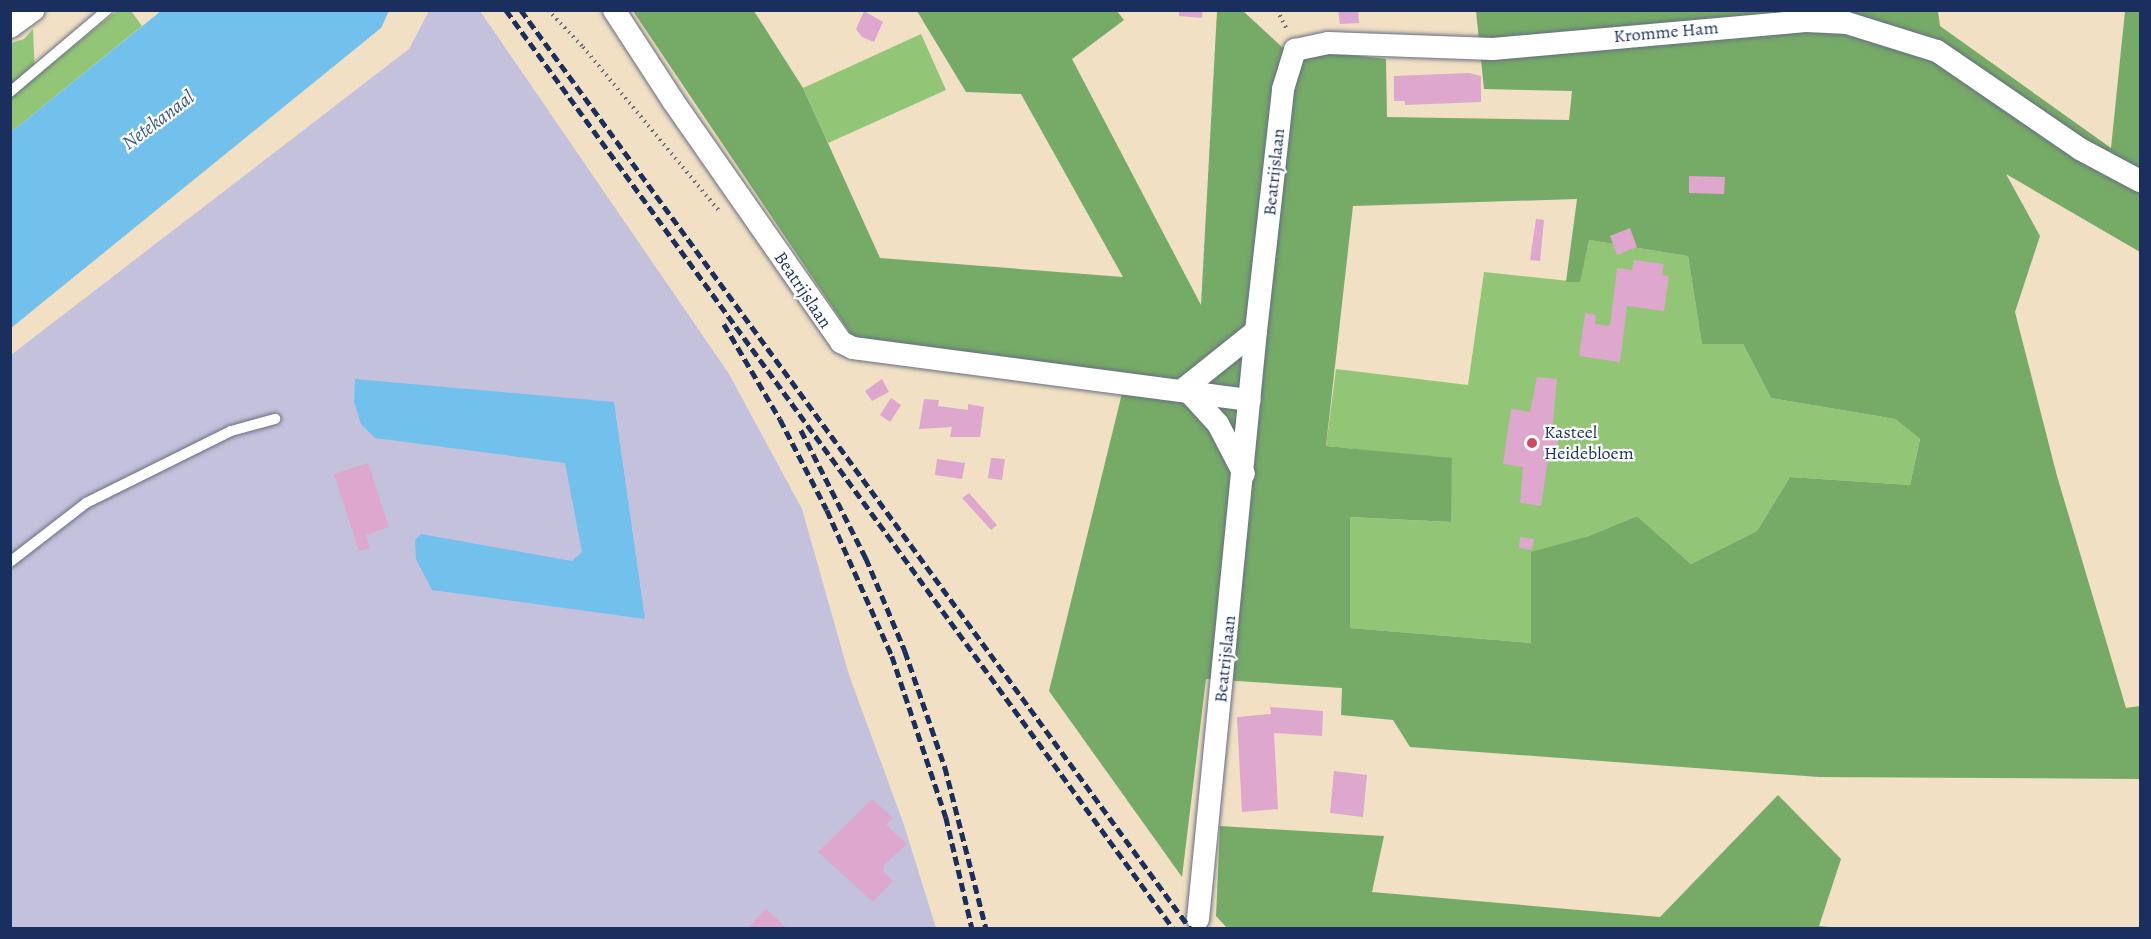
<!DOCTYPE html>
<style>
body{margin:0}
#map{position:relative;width:2151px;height:939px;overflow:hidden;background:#f1e0c3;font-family:Alegreya,serif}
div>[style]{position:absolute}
.industrial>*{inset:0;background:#c3c1dc}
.green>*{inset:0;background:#93c576}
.forest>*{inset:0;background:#76aa67}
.water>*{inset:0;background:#71c1ec}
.building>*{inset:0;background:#dda7ce}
.path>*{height:4px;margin-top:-2px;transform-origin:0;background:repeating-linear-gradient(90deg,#666d81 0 1.5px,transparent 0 6px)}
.roads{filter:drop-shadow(0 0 2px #666d81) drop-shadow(0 0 2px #666d81)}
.service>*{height:10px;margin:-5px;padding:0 5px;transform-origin:5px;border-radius:5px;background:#fff}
.minor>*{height:22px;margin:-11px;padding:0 11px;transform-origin:11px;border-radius:11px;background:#fff}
.rail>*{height:4.5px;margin-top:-2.25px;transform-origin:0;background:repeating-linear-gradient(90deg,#1b2f5e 0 9px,transparent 0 13.5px)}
.dots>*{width:16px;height:16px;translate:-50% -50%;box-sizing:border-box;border:3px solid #fff;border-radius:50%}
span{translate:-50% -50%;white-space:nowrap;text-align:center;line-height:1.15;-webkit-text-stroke:4.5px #fff;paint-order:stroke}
.street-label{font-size:18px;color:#1b2f5e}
.poi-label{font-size:18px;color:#1b2f5e}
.left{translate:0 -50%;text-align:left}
.water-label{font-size:20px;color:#355b89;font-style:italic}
.frame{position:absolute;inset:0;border:12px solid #1b2f5e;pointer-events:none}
</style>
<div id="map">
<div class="industrial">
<div style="clip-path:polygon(429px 11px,480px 11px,729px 374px,802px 509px,849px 675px,904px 825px,936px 928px,11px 928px,11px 355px,409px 49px)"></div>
</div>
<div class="green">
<div style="clip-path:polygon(117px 11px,131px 11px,142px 26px,11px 132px,11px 43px,24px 39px,33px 29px,35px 77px)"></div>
<div style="clip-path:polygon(921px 34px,946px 90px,828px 143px,803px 88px)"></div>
<div style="clip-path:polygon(1589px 240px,1688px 256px,1702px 343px,1743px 344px,1771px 398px,1895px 419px,1920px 439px,1910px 485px,1790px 477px,1757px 531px,1691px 564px,1637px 516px,1586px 537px,1531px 643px,1350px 628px,1350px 517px,1450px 522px,1452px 459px,1326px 446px,1336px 369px,1468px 385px,1484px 272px,1579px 282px)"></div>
</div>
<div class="forest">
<div style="clip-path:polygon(evenodd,633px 11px,754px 11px,803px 88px,880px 258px,1123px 277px,1021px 94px,966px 92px,917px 11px,1117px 11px,1124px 20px,1072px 59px,1201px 305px,1217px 11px,1243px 11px,1282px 47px,1386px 59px,1387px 117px,1569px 120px,1572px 91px,1484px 89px,1476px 11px,1938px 11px,1940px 26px,2111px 148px,2125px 11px,2140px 11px,2140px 252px,2006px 174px,2040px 236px,2015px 312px,2057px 476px,2126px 708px,2140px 706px,2140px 779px,1819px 777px,1410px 747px,1393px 720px,1341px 715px,1342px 688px,1206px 679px,1182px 877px,1049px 691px,1127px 373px,854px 339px,633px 11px,1577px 199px,1566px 282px,1580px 282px,1589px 240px,1688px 256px,1702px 344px,1743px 344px,1771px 398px,1895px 419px,1920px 439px,1910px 485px,1790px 477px,1757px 531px,1691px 564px,1637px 516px,1586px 537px,1531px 552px,1531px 643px,1350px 628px,1350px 517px,1451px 522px,1452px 458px,1326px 446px,1353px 206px,1577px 199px)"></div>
<div style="clip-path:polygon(1778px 795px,1841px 859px,1819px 926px,1839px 928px,1227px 928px,1216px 916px,1220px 826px,1384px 836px,1372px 892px,1660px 917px)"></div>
</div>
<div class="water">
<div style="clip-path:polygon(161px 11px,389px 11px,381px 28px,11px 328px,11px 132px)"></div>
<div style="clip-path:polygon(355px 379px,614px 402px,645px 619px,432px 590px,416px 559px,415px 540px,421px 534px,572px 561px,582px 552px,565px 463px,375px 438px,361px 424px,354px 402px)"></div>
</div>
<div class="building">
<div style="clip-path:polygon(1179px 10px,1203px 10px,1202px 18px,1179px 16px)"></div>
<div style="clip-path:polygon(1338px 10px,1358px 10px,1359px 23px,1340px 24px)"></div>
<div style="clip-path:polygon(864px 11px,883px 22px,874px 42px,862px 37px,856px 29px)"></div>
<div style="clip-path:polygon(1469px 73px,1481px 76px,1481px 102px,1405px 105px,1405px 101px,1394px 101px,1394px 76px)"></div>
<div style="clip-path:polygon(1689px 176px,1725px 177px,1724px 194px,1689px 193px)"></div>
<div style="clip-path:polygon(1536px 219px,1544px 220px,1540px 261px,1530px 260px)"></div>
<div style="clip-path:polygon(1630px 228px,1637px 247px,1617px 255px,1610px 236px)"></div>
<div style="clip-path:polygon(1634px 260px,1664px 264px,1662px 275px,1669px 276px,1664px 311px,1627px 306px,1620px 362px,1579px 356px,1585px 313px,1596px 315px,1595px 324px,1610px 326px,1617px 268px,1632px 270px)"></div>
<div style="clip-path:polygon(1537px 377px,1557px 379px,1552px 433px,1559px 434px,1556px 453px,1549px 452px,1541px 506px,1520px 503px,1523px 467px,1503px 464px,1511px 409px,1530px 412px)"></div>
<div style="clip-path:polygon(882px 379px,889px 392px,872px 401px,865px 391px)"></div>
<div style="clip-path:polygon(891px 398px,901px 405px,890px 422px,880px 415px)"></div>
<div style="clip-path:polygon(924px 399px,939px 400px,938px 406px,968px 410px,968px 404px,984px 407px,980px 437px,950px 437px,952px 427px,919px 429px)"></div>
<div style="clip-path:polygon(991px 458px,1005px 459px,1002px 480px,988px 478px)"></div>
<div style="clip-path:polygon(937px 459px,965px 463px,962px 479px,935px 475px)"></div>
<div style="clip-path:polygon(368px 463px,389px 527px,366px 535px,370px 548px,359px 551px,334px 474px)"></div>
<div style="clip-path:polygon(969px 493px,997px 525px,991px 530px,962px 498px)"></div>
<div style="clip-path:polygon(1520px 537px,1534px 539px,1532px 550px,1519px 548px)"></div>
<div style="clip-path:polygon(1270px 707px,1323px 711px,1322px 736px,1274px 733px,1278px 809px,1242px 812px,1237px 717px,1271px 714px)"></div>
<div style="clip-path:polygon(1334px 771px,1367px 775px,1363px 817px,1330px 813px)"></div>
<div style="clip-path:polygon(872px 799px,893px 818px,886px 825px,907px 844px,884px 865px,883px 871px,893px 881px,873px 902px,818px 852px)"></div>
<div style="clip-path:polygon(766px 909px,787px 928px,748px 928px)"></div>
</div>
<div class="path">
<div style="left:548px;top:10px;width:51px;rotate:46.6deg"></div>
<div style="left:583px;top:47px;width:214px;rotate:50.3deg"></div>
<div style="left:1277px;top:10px;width:22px;rotate:63deg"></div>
</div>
<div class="roads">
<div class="service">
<div style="left:10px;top:92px;width:127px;rotate:-40.2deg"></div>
<div style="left:10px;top:562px;width:96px;rotate:-37.8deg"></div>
<div style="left:86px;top:503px;width:162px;rotate:-26.4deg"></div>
<div style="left:231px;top:431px;width:46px;rotate:-15.3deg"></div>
</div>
<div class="minor">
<div style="left:614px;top:10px;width:108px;rotate:57deg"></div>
<div style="left:673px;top:101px;width:294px;rotate:55.1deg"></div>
<div style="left:841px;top:342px;width:13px;rotate:27deg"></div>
<div style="left:853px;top:348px;width:400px;rotate:7.5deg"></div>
<div style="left:10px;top:27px;width:29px;rotate:-36deg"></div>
<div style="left:1181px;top:391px;width:96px;rotate:-38.7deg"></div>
<div style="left:1189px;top:392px;width:43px;rotate:47.8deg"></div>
<div style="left:1218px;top:424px;width:56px;rotate:62.5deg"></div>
<div style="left:1198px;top:919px;width:591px;rotate:-84.37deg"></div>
<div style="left:1256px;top:331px;width:244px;rotate:-83.6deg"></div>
<div style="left:1283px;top:89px;width:41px;rotate:-72.9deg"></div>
<div style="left:1295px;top:50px;width:34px;rotate:-12deg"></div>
<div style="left:1328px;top:43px;width:165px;rotate:2.1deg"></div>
<div style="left:1493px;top:49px;width:314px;rotate:-5.1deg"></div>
<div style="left:1806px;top:21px;width:41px;rotate:2.8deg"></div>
<div style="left:1847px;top:23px;width:94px;rotate:17.3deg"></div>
<div style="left:1937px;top:51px;width:173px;rotate:34.4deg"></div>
<div style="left:2080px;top:149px;width:68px;rotate:28.1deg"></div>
</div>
</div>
<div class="rail">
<div style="left:506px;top:10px;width:1135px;rotate:54deg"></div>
<div style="left:521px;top:10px;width:1136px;rotate:53.92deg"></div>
<div style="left:724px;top:324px;width:110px;rotate:59.5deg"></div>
<div style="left:780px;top:419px;width:102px;rotate:62.7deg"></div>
<div style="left:827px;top:510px;width:160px;rotate:66deg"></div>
<div style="left:892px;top:656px;width:170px;rotate:71.5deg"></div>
<div style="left:946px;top:817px;width:114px;rotate:76.8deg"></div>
<div style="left:801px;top:430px;width:144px;rotate:63.1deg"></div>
<div style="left:866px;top:558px;width:101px;rotate:67.2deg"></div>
<div style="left:905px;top:651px;width:123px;rotate:71deg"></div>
<div style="left:945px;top:767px;width:166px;rotate:75.7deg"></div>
</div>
<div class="dots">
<div style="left:1532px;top:443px;background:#d1495b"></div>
</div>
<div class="street-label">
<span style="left:1666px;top:32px;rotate:-5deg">Kromme Ham</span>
<span style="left:1274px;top:172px;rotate:-84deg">Beatrijslaan</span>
<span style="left:803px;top:290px;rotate:56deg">Beatrijslaan</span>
<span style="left:1225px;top:659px;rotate:-84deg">Beatrijslaan</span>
</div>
<div class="poi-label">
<span class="left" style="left:1544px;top:443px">Kasteel<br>Heidebloem</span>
</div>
<div class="water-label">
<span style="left:158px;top:120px;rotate:-37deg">Netekanaal</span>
</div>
<div class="frame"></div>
</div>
